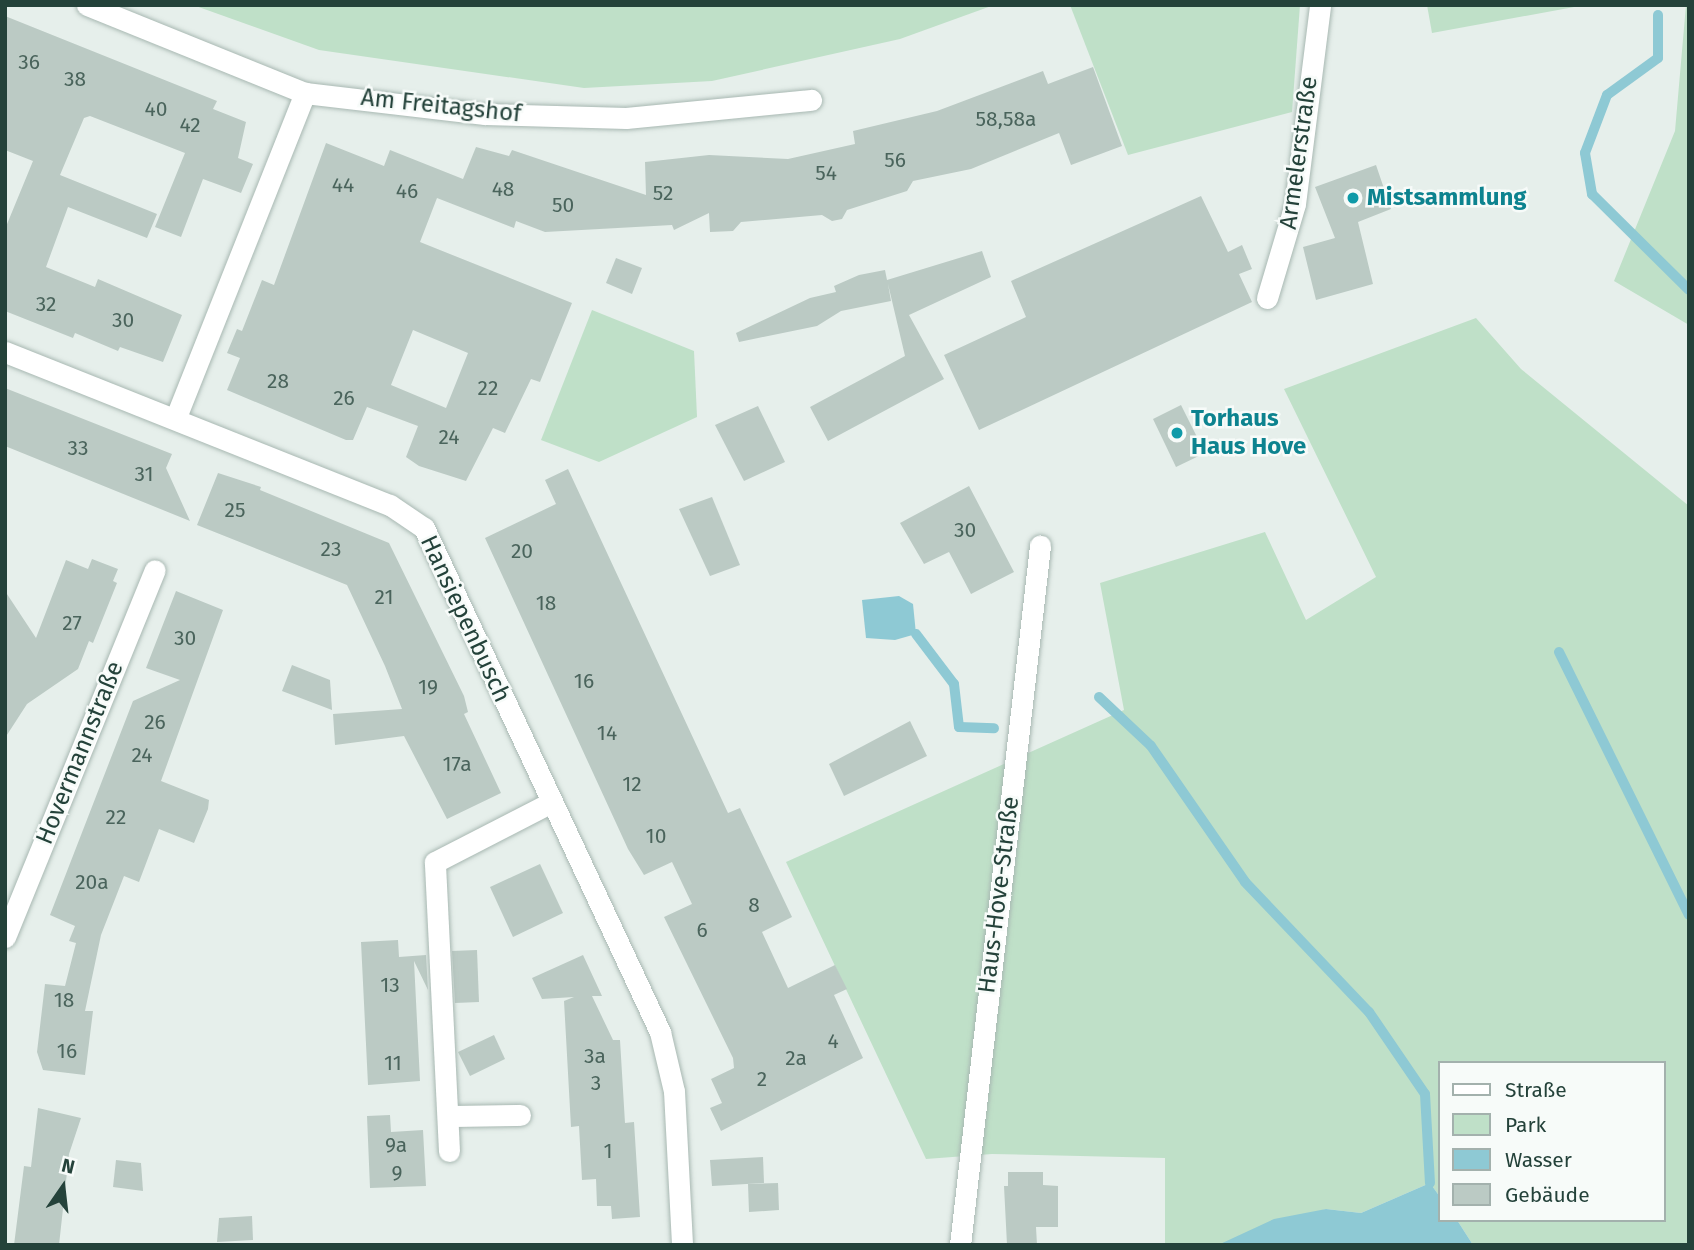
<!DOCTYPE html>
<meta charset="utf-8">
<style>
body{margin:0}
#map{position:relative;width:1694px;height:1250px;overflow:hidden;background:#e6efeb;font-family:"Fira Sans",sans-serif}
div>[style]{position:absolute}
.green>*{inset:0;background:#bfe0c8}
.water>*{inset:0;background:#8ec9d4}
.stream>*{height:10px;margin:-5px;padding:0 5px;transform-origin:5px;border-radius:5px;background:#8ec9d4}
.building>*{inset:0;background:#bbcac4}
.roads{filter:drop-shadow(0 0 2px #a8b8b2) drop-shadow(0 0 2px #a8b8b2)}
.minor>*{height:21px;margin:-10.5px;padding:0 10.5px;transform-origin:10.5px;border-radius:10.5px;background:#fff}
.dots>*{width:19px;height:19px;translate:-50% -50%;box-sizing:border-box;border:4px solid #f7fbf9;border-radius:50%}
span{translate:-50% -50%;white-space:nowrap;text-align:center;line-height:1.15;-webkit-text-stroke:5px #f7fbf9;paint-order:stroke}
.number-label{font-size:21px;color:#4a645c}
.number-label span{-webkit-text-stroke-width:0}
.street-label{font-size:24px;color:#24423a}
.culture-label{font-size:24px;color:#0d838f;font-weight:700}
.left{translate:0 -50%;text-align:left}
.frame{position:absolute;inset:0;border:7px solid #24423a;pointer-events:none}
.legend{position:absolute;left:1438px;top:1061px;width:228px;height:161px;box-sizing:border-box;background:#f7fbf9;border:2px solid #a3b1ad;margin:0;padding:9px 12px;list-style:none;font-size:21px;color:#24423a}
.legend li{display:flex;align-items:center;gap:14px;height:35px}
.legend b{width:35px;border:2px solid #a3b1ad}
.north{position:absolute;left:28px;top:1152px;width:70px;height:70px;-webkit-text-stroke:5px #f7fbf9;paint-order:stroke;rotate:14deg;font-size:19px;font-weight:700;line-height:28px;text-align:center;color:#24423a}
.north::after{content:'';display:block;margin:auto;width:24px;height:32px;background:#24423a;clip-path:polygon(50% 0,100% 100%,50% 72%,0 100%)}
</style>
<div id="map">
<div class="green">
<div style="clip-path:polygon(193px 5px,994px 5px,900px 39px,712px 81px,584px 88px,319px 50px)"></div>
<div style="clip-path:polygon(1070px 5px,1300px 5px,1292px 112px,1128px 155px)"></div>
<div style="clip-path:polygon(1427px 5px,1585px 5px,1432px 33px)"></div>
<div style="clip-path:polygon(1686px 5px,1689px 5px,1689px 325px,1614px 281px,1675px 131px)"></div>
<div style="clip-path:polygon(592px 310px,694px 351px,697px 417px,599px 462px,541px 440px)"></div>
<div style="clip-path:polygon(1476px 318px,1521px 369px,1689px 506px,1689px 1245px,1473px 1245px,1457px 1220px,1664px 1220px,1664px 1063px,1440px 1063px,1440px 1197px,1430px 1183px,1361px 1213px,1326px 1209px,1218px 1245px,1165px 1245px,1165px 1158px,992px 1154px,926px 1159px,786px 862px,1124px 710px,1100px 583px,1265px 532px,1306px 620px,1376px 577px,1284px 389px)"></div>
</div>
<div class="water">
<div style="clip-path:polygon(899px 596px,913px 604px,916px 634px,895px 640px,866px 638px,862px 600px)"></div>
<div style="clip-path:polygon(1430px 1183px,1440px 1197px,1440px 1220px,1457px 1220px,1473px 1245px,1218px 1245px,1274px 1219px,1326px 1209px,1361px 1213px)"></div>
</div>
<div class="stream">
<div style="left:1658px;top:15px;width:43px;rotate:90deg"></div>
<div style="left:1658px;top:58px;width:63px;rotate:144deg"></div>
<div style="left:1607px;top:95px;width:62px;rotate:110.8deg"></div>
<div style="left:1585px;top:153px;width:42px;rotate:80.3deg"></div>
<div style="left:1592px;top:194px;width:136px;rotate:44.7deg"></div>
<div style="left:916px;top:634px;width:63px;rotate:52.8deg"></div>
<div style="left:954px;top:684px;width:43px;rotate:83.4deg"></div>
<div style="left:959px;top:727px;width:35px;rotate:2deg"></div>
<div style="left:1559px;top:652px;width:293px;rotate:63.7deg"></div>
<div style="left:1099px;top:697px;width:71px;rotate:43.3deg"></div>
<div style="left:1151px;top:746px;width:165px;rotate:55.3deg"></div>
<div style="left:1245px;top:882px;width:180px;rotate:46.4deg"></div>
<div style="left:1369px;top:1012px;width:99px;rotate:55.7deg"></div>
<div style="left:1425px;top:1094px;width:89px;rotate:86.8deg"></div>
</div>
<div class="building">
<div style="clip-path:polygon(5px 16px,217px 101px,213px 109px,246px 122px,238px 158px,253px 164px,241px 193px,203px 179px,181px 237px,155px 227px,185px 153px,90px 116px,84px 118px,60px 175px,157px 214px,147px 238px,68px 207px,46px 267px,95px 287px,98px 279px,182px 315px,163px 362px,120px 347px,118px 351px,75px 333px,73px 338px,5px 311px,5px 229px,33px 161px,5px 150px)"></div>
<div style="clip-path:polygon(evenodd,1093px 67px,1122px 146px,1071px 165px,1059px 133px,971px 169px,913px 181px,907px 191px,847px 210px,842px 219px,832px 221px,822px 215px,741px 222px,733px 231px,710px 232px,709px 213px,674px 230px,672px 225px,545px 232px,516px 221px,514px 228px,437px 198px,420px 242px,572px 303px,540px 382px,531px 379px,505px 433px,493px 428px,466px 481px,419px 466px,406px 457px,418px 426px,367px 407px,353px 440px,346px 440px,227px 390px,240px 358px,227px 353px,237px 329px,242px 331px,262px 280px,274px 285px,326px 143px,384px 166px,390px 150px,463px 179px,476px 147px,509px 156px,512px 150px,646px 195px,645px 162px,709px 155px,788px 159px,855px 144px,853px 131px,937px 111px,1043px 71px,1048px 84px,1093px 67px,413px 330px,468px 353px,446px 408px,391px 385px,413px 330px)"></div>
<div style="clip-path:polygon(1376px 165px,1391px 209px,1358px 222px,1373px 284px,1316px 300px,1303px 247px,1335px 238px,1315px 187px)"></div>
<div style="clip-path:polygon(1201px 196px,1228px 252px,1242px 245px,1252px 269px,1239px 274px,1252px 302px,979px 430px,944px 355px,1026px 317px,1011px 281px)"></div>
<div style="clip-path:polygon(982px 251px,991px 277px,909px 315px,944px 379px,828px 441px,810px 407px,905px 356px,888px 284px,891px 301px,841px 311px,817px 326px,739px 342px,736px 333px,810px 298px,836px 292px,834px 286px,859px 275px,885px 270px,887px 280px)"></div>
<div style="clip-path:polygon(616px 258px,642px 268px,632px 294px,606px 283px)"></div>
<div style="clip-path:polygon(5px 388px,172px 454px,166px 468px,190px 521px,5px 446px)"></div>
<div style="clip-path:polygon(1181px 405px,1205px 453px,1176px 467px,1153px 419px)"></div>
<div style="clip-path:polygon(758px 406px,785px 462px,744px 481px,715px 425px)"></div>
<div style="clip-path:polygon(568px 469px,728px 813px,740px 808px,792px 917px,762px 932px,788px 988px,835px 965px,847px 989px,834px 995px,863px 1058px,721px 1131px,710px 1108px,722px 1103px,711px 1079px,734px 1068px,733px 1058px,664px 917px,692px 904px,672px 862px,644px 875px,628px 849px,485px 538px,556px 504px,545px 480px)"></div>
<div style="clip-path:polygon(218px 473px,261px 487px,260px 490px,389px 543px,464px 696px,468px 712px,464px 714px,501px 793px,447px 819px,404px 736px,335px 745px,333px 714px,402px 709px,385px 666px,347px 585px,197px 525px)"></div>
<div style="clip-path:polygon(969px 486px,1014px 572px,971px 594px,949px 552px,924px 564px,900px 523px)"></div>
<div style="clip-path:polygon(712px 497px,740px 565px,710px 576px,679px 509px)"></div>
<div style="clip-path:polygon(92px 559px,118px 569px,113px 581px,117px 583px,93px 643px,89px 641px,78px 669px,27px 704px,5px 738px,5px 591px,36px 638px,66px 560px,88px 569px)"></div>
<div style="clip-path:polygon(176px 591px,223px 610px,161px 781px,209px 800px,208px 809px,194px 843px,159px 829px,139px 882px,124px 876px,101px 935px,85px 1011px,93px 1011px,85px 1075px,43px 1070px,37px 1052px,45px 984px,65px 986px,76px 943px,69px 941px,75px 926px,50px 915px,133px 701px,180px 680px,146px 668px)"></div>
<div style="clip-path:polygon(292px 665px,330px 680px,332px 710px,282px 691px)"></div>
<div style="clip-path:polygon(910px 721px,927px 756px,844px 796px,829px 764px)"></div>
<div style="clip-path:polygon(540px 864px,563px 913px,513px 937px,490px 887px)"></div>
<div style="clip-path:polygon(398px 940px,399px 957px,426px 955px,428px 990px,414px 961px,420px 1081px,368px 1085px,361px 942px)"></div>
<div style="clip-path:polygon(477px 950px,479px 1002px,455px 1003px,452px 951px)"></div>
<div style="clip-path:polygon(583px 955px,602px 996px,592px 996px,613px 1040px,620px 1040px,625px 1123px,634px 1122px,640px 1217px,612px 1219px,611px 1206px,597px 1206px,596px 1179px,582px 1180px,579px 1126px,571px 1127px,564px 1001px,574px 997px,542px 999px,532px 978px)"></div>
<div style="clip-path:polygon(494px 1035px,505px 1059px,470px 1076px,458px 1052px)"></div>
<div style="clip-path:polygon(38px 1108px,81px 1118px,69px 1154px,59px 1245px,14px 1245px,24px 1166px,31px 1167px)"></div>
<div style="clip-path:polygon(390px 1115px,391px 1132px,423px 1130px,426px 1186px,370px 1188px,367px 1116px)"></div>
<div style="clip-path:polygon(763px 1157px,764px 1183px,712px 1186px,710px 1160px)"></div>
<div style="clip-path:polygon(116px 1160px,141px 1163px,143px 1191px,113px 1187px)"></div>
<div style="clip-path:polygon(1008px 1172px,1043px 1172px,1043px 1185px,1058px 1186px,1058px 1227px,1036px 1227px,1037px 1245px,1007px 1245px,1004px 1186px,1008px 1186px)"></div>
<div style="clip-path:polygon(778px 1183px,779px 1210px,749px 1212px,748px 1184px)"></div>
<div style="clip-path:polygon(252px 1216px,253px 1240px,217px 1242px,219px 1218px)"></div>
</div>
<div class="roads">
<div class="minor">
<div style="left:87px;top:5px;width:235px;rotate:22deg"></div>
<div style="left:305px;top:93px;width:181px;rotate:6.7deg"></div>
<div style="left:485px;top:114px;width:141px;rotate:1.6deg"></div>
<div style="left:626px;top:118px;width:186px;rotate:-5.6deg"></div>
<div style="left:1267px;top:298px;width:98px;rotate:-73.4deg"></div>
<div style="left:1295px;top:204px;width:201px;rotate:-82.8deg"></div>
<div style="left:5px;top:352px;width:414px;rotate:21.7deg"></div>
<div style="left:390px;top:505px;width:41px;rotate:34.1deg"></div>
<div style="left:424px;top:528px;width:557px;rotate:64.91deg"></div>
<div style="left:660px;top:1032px;width:61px;rotate:76.7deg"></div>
<div style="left:674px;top:1091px;width:154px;rotate:87deg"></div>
<div style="left:176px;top:417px;width:349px;rotate:-68.3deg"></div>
<div style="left:5px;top:937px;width:396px;rotate:-67.8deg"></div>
<div style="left:448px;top:1116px;width:72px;rotate:-0.8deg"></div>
<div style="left:449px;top:1151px;width:289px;rotate:-92.8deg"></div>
<div style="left:435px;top:862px;width:129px;rotate:-27.2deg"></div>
<div style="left:960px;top:1245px;width:704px;rotate:-83.47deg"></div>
</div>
</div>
<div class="dots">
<div style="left:1353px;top:198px;background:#0f9aa8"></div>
<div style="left:1177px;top:433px;background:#0f9aa8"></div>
</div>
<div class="number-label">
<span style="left:29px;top:62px">36</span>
<span style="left:75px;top:79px">38</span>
<span style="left:156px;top:109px">40</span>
<span style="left:1006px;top:119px">58,58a</span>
<span style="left:190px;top:125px">42</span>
<span style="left:895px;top:160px">56</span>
<span style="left:826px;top:173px">54</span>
<span style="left:343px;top:185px">44</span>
<span style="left:503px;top:189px">48</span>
<span style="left:407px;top:191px">46</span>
<span style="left:663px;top:193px">52</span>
<span style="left:563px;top:205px">50</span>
<span style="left:46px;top:304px">32</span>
<span style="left:123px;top:320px">30</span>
<span style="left:278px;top:381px">28</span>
<span style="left:488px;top:388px">22</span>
<span style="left:344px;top:398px">26</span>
<span style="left:449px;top:437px">24</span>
<span style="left:78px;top:448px">33</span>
<span style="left:144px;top:474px">31</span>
<span style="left:235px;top:510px">25</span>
<span style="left:965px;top:530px">30</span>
<span style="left:331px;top:549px">23</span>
<span style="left:522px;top:551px">20</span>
<span style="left:384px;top:597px">21</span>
<span style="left:546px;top:603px">18</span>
<span style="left:72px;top:623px">27</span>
<span style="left:185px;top:638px">30</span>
<span style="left:584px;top:681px">16</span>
<span style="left:428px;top:687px">19</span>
<span style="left:155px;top:722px">26</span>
<span style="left:607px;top:733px">14</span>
<span style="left:142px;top:755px">24</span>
<span style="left:457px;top:764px">17a</span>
<span style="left:632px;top:784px">12</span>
<span style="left:116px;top:817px">22</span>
<span style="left:656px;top:836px">10</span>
<span style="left:92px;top:882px">20a</span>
<span style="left:754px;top:905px">8</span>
<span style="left:702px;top:930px">6</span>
<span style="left:390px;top:985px">13</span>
<span style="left:64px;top:1000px">18</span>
<span style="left:833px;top:1041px">4</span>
<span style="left:67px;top:1051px">16</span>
<span style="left:595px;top:1056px">3a</span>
<span style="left:796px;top:1058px">2a</span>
<span style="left:393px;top:1063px">11</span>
<span style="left:762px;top:1079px">2</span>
<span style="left:596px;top:1083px">3</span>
<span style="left:396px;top:1145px">9a</span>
<span style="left:608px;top:1151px">1</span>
<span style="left:397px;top:1173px">9</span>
</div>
<div class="street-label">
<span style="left:441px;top:106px;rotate:6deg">Am Freitagshof</span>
<span style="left:1299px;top:153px;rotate:-82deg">Armelerstraße</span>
<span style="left:465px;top:619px;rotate:65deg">Hansiepenbusch</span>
<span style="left:80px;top:753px;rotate:-68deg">Hovermannstraße</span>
<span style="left:999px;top:895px;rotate:-83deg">Haus-Hove-Straße</span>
</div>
<div class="culture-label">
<span class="left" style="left:1367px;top:198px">Mistsammlung</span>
<span class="left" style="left:1191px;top:433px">Torhaus<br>Haus Hove</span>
</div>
<div class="frame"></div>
<ul class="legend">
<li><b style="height:9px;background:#fff"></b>Straße</li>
<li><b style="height:19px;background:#bfe0c8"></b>Park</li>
<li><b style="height:19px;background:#8ec9d4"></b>Wasser</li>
<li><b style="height:19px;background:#bbcac4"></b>Gebäude</li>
</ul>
<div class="north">N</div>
</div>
